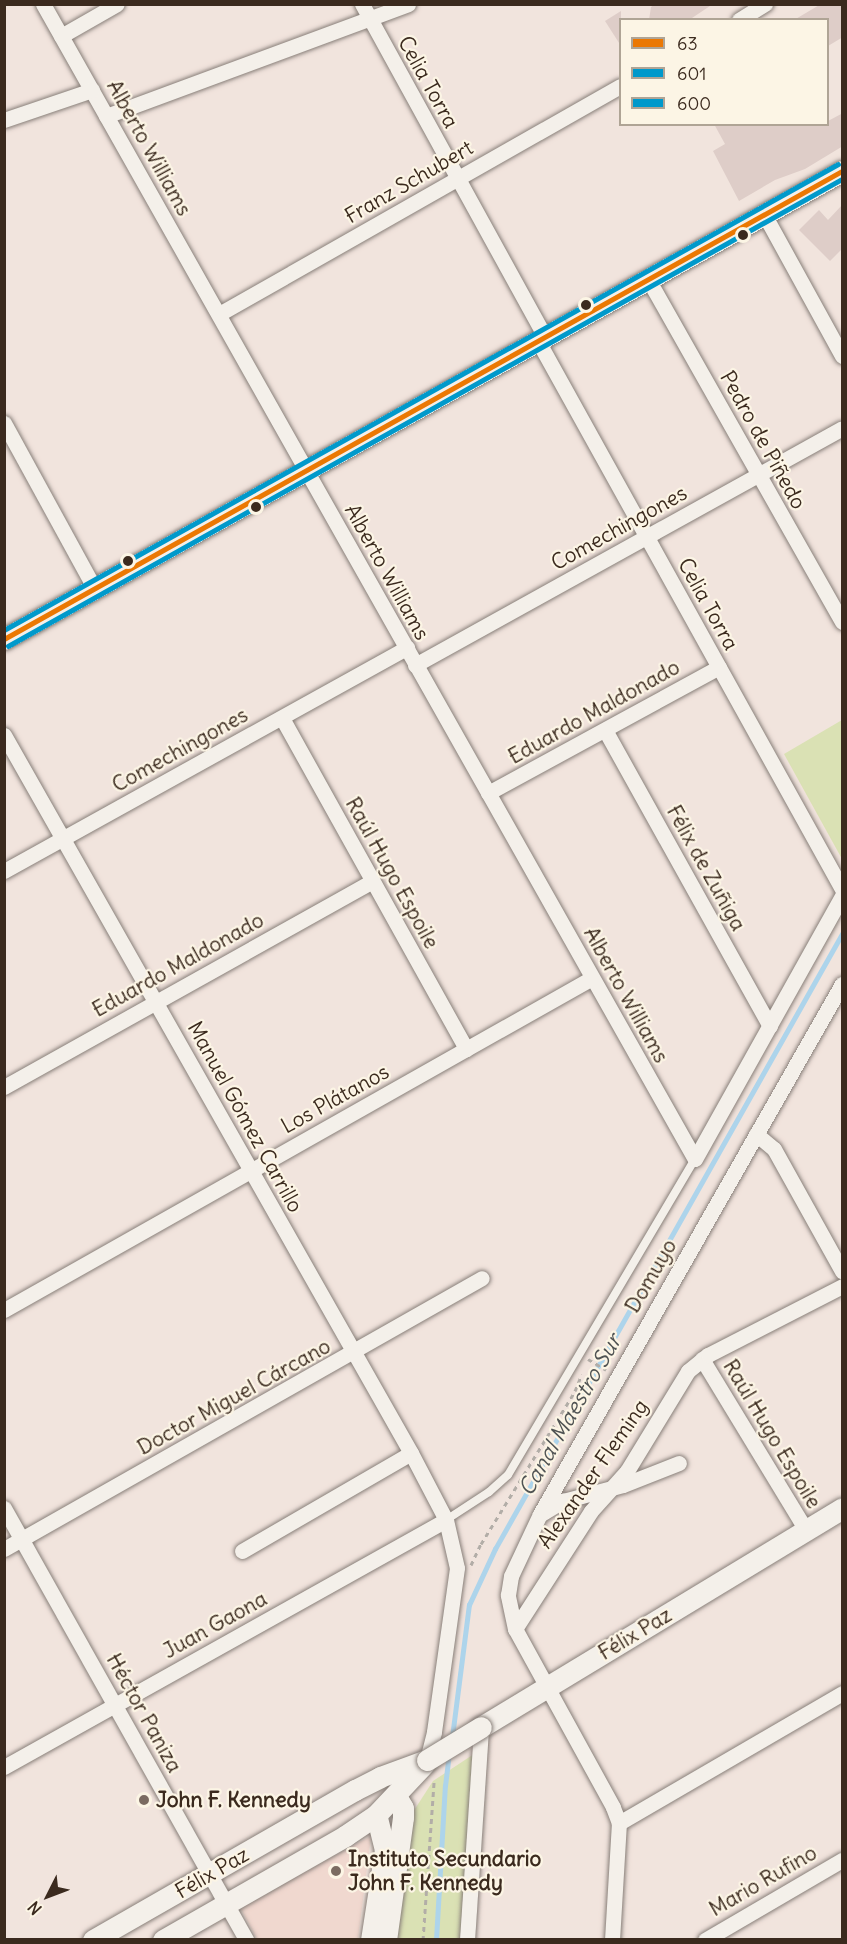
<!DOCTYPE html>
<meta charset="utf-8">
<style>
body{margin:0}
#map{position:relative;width:847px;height:1944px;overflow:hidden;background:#f1e4dd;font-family:Delius,sans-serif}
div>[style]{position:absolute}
.built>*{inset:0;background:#f0d8cf}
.green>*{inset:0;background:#dae1b4}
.stream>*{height:4.5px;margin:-2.25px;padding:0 2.25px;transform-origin:2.25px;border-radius:2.25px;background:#add4eb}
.building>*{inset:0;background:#decdc8}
.path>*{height:3px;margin-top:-1.5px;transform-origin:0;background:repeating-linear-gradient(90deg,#b2ada7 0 4.5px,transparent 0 9px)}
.roads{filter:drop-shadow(0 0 2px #887f79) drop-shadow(0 0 2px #887f79)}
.service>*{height:8px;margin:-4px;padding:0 4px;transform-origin:4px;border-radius:4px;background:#f4f0ea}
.minor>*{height:15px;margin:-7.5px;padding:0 7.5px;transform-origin:7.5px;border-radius:7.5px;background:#f4f0ea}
.secondary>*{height:21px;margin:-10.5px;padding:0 10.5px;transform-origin:10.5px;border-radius:10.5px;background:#f4f0ea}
.bridges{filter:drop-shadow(0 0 2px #887f79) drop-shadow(0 0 2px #887f79)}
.secondary-bridge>*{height:21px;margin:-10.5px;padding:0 10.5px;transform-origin:10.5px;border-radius:10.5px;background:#f4f0ea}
.bus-1>*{height:4.5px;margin:-2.25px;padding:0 2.25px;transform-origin:2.25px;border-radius:2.25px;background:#eb7803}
.bus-2>*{height:4.5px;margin:-2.25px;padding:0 2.25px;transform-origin:2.25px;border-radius:2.25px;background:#0099cb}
.bus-3>*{height:4.5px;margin:-2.25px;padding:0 2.25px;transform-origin:2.25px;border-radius:2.25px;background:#0099cb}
.dots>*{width:16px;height:16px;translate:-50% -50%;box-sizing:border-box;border:3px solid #fcf5e5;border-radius:50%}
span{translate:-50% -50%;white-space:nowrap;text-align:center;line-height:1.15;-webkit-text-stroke:4.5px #fcf5e5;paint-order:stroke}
.street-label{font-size:21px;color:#3b2a1e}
.poi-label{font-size:21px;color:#3b2a1e;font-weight:700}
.left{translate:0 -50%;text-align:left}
.water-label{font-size:22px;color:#505353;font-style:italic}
.frame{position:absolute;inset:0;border:6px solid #3b2a1e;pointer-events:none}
.legend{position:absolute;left:619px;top:18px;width:210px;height:108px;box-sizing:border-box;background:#fcf5e5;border:2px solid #afa495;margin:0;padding:8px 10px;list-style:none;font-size:18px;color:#3b2a1e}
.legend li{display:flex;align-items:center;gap:12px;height:30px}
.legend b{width:30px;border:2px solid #afa495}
.north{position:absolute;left:18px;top:1866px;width:60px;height:60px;-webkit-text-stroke:4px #fcf5e5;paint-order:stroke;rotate:228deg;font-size:16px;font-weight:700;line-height:24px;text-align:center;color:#3b2a1e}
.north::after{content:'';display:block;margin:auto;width:21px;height:27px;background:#3b2a1e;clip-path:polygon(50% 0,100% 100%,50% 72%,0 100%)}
</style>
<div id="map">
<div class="built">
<div style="clip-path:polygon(371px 1836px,358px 1939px,257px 1939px,240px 1907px)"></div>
</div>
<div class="green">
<div style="clip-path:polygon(842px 720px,842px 859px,784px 754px)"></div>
<div style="clip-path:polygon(474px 1754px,460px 1939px,397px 1940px,411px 1815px,433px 1781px)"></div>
</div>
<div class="stream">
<div style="left:452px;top:1737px;width:133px;rotate:-82.7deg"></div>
<div style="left:469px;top:1605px;width:62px;rotate:-65.1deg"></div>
<div style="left:495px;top:1549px;width:706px;rotate:-60.57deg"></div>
<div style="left:436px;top:1940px;width:154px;rotate:-86.7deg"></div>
<div style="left:445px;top:1786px;width:32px;rotate:-83deg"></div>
</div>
<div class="building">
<div style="clip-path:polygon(655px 4px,713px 4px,689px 20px,649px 20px,651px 7px)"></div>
<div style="clip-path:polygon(821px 4px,843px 4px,843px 37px,828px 46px,828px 20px,794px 20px)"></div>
<div style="clip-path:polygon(621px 11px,621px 46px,605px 21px)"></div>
<div style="clip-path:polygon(843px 113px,843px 146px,805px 169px,775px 180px,739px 201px,713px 151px,725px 144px,714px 124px,828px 124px,828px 121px)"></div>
<div style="clip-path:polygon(843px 204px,843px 248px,830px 261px,799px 230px,819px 210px,828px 220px)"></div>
</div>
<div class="path">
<div style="left:588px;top:1359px;width:21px;rotate:31deg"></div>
<div style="left:471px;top:1565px;width:23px;rotate:-65deg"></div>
<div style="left:481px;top:1544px;width:180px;rotate:-58.4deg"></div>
<div style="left:575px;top:1391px;width:18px;rotate:-68deg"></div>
<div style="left:423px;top:1940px;width:159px;rotate:-86deg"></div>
</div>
<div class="roads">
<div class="service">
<div style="left:446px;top:1520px;width:51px;rotate:-33.1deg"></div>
<div style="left:489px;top:1492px;width:25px;rotate:-42deg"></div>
<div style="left:508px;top:1475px;width:367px;rotate:-59.4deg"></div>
</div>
<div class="minor">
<div style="left:43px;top:4px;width:1326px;rotate:60.56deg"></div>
<div style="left:362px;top:4px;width:380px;rotate:61.2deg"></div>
<div style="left:739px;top:20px;width:31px;rotate:-32deg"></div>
<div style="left:61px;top:36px;width:64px;rotate:-29.7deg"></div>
<div style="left:106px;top:116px;width:322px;rotate:-20.3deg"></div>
<div style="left:4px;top:120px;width:93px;rotate:-18.8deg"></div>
<div style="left:764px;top:214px;width:162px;rotate:61.2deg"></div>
<div style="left:648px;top:279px;width:394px;rotate:60.5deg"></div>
<div style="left:219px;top:314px;width:461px;rotate:-29.6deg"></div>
<div style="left:538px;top:341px;width:627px;rotate:60.98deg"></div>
<div style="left:4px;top:423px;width:189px;rotate:61.3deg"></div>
<div style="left:415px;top:665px;width:488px;rotate:-29deg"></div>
<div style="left:282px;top:718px;width:379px;rotate:60.9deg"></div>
<div style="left:605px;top:730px;width:339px;rotate:60.9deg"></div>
<div style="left:4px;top:735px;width:825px;rotate:60.45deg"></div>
<div style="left:411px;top:1453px;width:76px;rotate:62.4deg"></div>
<div style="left:446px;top:1520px;width:49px;rotate:77.1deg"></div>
<div style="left:457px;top:1568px;width:166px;rotate:98deg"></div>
<div style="left:434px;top:1732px;width:29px;rotate:104deg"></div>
<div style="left:488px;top:793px;width:263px;rotate:-28.6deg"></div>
<div style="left:4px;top:871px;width:461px;rotate:-29deg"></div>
<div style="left:4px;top:1087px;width:422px;rotate:-29.2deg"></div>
<div style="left:756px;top:1134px;width:23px;rotate:40deg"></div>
<div style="left:774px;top:1149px;width:140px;rotate:60.9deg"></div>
<div style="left:695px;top:1159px;width:301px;rotate:-60.8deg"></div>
<div style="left:4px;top:1310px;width:675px;rotate:-29.45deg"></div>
<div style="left:702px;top:1359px;width:200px;rotate:58.7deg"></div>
<div style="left:4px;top:1508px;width:495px;rotate:60.7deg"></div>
<div style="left:541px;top:1514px;width:26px;rotate:-31deg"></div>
<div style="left:563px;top:1501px;width:62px;rotate:-14.9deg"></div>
<div style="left:623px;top:1485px;width:60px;rotate:-21.4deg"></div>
<div style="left:4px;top:1549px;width:549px;rotate:-29.55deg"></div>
<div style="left:242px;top:1551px;width:195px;rotate:-30.1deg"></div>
<div style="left:515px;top:1629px;width:140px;rotate:-57.2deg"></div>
<div style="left:591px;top:1511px;width:54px;rotate:-48deg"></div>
<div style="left:627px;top:1471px;width:117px;rotate:-58.6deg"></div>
<div style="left:688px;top:1371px;width:26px;rotate:-39deg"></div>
<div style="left:708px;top:1355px;width:151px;rotate:-27.2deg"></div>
<div style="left:4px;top:1767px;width:506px;rotate:-29.2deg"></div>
<div style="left:619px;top:1823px;width:258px;rotate:-30.2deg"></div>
<div style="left:467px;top:1940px;width:213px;rotate:-86.2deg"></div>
<div style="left:612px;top:1940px;width:117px;rotate:-86.6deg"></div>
<div style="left:619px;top:1823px;width:17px;rotate:-111deg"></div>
<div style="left:613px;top:1807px;width:203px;rotate:-118.8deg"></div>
<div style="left:515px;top:1629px;width:35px;rotate:-102deg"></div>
<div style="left:508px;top:1595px;width:19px;rotate:-81deg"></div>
<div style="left:511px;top:1576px;width:68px;rotate:-64.9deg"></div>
<div style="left:540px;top:1514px;width:610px;rotate:-60.33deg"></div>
<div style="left:705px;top:1940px;width:159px;rotate:-30.3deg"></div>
</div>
<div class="secondary">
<div style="left:4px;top:639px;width:960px;rotate:-29.18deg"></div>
<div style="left:481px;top:1727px;width:422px;rotate:-31.2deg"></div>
<div style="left:93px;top:1940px;width:302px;rotate:-29.8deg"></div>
<div style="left:355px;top:1790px;width:28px;rotate:-27deg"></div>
<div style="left:380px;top:1777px;width:50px;rotate:-19.9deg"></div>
<div style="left:163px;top:1940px;width:210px;rotate:-29.7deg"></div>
<div style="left:345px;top:1836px;width:37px;rotate:-34deg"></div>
<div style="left:376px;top:1815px;width:71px;rotate:-46.7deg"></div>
<div style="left:371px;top:1940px;width:91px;rotate:-81.2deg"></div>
<div style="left:385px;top:1850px;width:36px;rotate:-104deg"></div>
<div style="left:386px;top:1940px;width:124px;rotate:-82.1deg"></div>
<div style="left:403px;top:1817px;width:9px;rotate:-90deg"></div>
<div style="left:403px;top:1808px;width:14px;rotate:-120deg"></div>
</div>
</div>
<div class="bridges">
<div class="secondary-bridge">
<div style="left:427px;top:1760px;width:63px;rotate:-31.4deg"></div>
</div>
</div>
<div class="bus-1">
<div style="left:4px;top:639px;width:960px;rotate:-29.18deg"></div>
</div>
<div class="bus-2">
<div style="left:8px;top:646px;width:956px;rotate:-29.25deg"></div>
</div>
<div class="bus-3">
<div style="left:4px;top:630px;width:955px;rotate:-29.19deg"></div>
</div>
<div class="dots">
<div style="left:743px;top:235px;background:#3b2a1e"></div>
<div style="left:586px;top:305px;background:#3b2a1e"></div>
<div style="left:256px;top:507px;background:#3b2a1e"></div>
<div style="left:128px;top:561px;background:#3b2a1e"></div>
<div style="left:144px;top:1800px;background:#7b6b61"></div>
<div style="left:336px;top:1871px;background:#7b6b61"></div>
</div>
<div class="street-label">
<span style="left:428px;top:82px;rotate:61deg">Celia Torra</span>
<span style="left:149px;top:148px;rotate:61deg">Alberto Williams</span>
<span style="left:409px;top:182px;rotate:-30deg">Franz Schubert</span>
<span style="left:763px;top:440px;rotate:61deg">Pedro de Piñedo</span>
<span style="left:619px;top:528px;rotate:-29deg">Comechingones</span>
<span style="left:387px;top:572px;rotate:61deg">Alberto Williams</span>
<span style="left:708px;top:604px;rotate:61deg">Celia Torra</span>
<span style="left:594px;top:712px;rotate:-29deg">Eduardo Maldonado</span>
<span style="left:180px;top:750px;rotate:-29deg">Comechingones</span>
<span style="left:706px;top:868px;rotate:61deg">Félix de Zuñiga</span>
<span style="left:392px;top:873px;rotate:61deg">Raúl Hugo Espoile</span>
<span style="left:178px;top:965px;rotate:-29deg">Eduardo Maldonado</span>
<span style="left:626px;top:995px;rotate:61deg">Alberto Williams</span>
<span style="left:335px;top:1099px;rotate:-29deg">Los Plátanos</span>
<span style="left:245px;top:1117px;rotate:61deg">Manuel Gómez Carrillo</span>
<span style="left:651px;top:1276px;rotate:-60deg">Domuyo</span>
<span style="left:234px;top:1397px;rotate:-29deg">Doctor Miguel Cárcano</span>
<span style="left:772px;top:1434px;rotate:59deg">Raúl Hugo Espoile</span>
<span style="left:593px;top:1474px;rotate:-55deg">Alexander Fleming</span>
<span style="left:215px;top:1625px;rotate:-29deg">Juan Gaona</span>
<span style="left:635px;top:1634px;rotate:-31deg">Félix Paz</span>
<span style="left:144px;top:1713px;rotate:61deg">Héctor Paniza</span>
<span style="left:212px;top:1873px;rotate:-30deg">Félix Paz</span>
<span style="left:763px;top:1881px;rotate:-30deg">Mario Rufino</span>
</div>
<div class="poi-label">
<span class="left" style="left:156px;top:1800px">John F. Kennedy</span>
<span class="left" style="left:348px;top:1871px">Instituto Secundario<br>John F. Kennedy</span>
</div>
<div class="water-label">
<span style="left:570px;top:1415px;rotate:-60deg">Canal Maestro Sur</span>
</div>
<div class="frame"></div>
<ul class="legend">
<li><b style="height:8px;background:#eb7803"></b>63</li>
<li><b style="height:8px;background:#0099cb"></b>601</li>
<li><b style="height:8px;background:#0099cb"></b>600</li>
</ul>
<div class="north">N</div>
</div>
